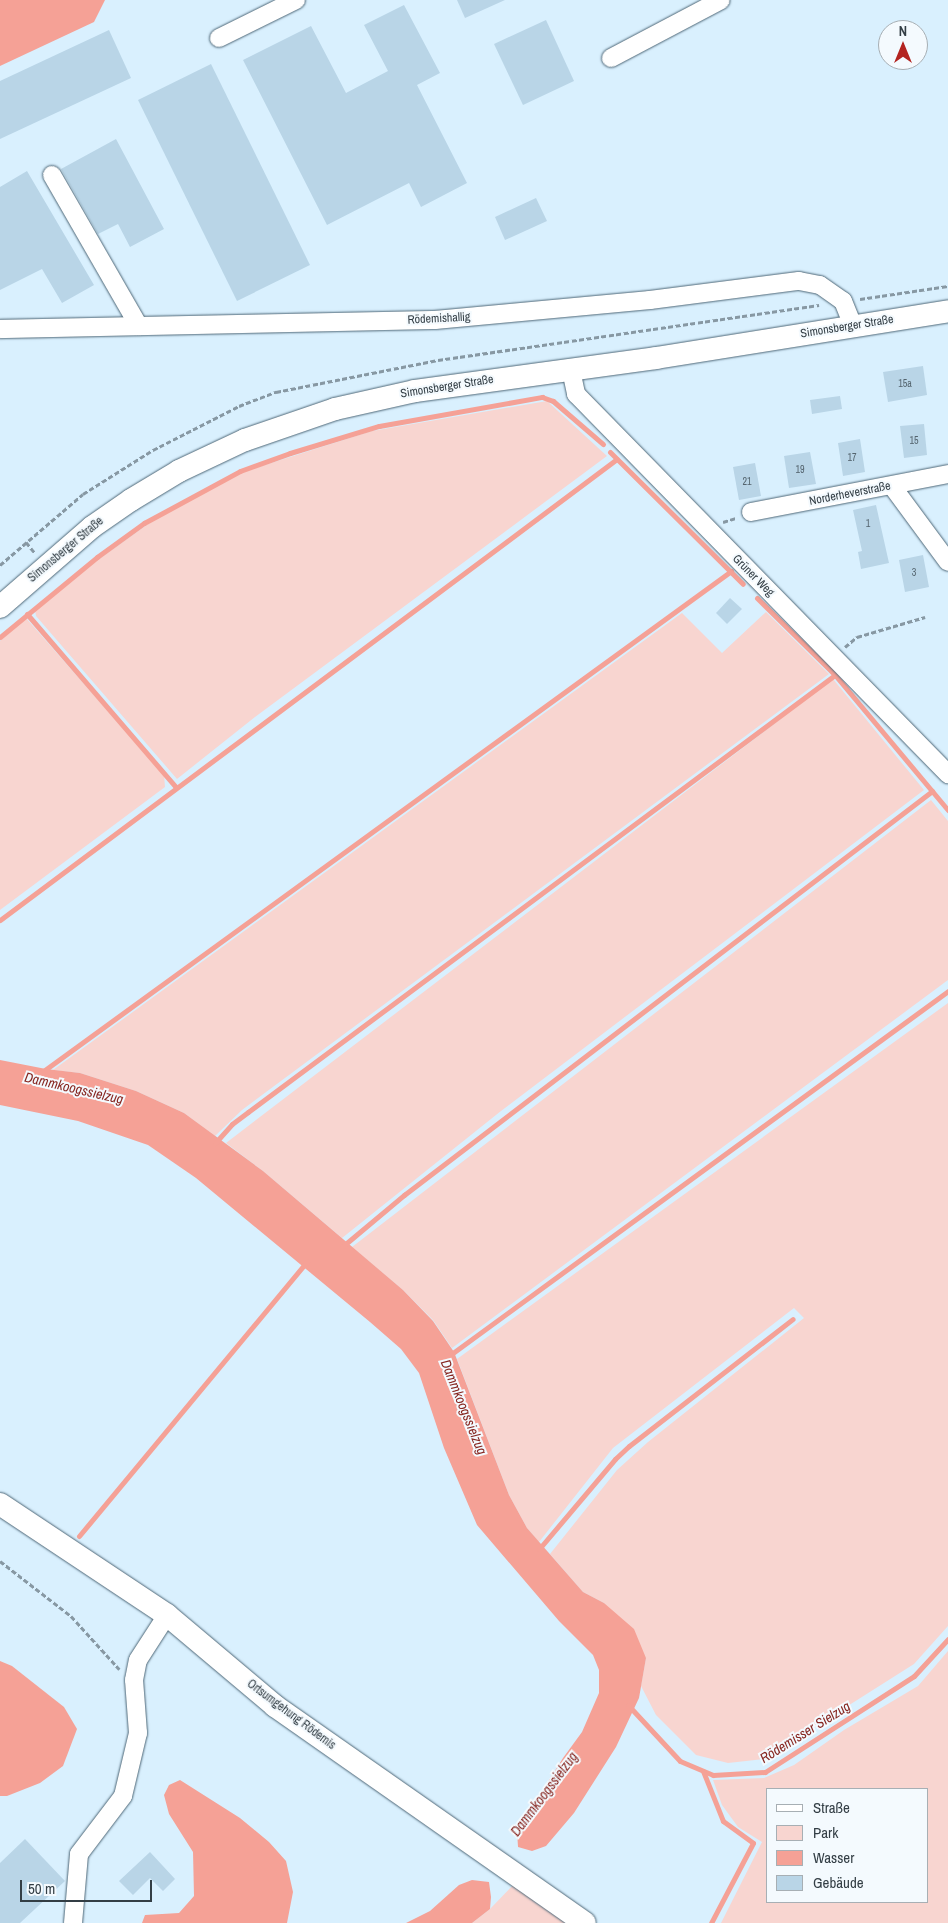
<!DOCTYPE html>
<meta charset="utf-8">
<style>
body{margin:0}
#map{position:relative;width:948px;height:1923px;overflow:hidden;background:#d9f0fe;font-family:"Archivo Narrow",sans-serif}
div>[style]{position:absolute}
.green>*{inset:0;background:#f8d5d0}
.water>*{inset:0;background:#f5a196}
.stream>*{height:5px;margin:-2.5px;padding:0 2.5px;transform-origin:2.5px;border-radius:2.5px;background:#f5a196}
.building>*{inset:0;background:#b9d5e7}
.path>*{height:3px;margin-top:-1.5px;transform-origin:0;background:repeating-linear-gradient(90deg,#8798a3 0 5px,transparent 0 7.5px)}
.roads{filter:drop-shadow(0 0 1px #4e6777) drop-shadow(0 0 1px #4e6777)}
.minor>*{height:18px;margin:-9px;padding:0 9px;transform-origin:9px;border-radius:9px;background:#fff}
.major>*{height:22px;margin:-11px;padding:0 11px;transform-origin:11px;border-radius:11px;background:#fff}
span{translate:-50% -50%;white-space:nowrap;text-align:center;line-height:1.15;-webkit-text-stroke:4px #f4fafe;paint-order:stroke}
.number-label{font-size:10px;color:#54646e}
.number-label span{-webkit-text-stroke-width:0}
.street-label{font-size:12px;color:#333e45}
.water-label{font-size:14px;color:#872721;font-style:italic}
.legend{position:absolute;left:766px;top:1788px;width:162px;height:115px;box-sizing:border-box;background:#f4fafe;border:1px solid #a7afb4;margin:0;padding:6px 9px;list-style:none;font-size:15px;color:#333e45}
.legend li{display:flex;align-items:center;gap:10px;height:25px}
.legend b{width:25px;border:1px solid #a7afb4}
.north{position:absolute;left:878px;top:20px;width:50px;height:50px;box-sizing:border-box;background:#f4fafe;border:1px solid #a7afb4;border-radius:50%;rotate:0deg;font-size:14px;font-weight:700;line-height:20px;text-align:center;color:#333e45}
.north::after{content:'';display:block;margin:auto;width:18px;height:22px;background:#b32420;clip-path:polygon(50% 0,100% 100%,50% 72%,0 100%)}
.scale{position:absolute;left:20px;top:1880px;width:132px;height:22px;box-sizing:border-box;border:2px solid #333e45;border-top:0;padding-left:6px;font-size:15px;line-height:18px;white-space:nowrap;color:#333e45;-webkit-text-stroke:4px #f4fafe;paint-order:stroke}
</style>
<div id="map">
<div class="green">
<div style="clip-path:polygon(547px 401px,607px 456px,255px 717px,177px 779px,36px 616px,35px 610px,88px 567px,158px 517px,243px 472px,372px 431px)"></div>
<div style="clip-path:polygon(766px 612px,829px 674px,242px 1110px,215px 1136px,184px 1113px,136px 1091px,80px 1073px,53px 1070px,682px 613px,722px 653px)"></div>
<div style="clip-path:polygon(26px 618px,164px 775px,165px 787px,0 910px,0 641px)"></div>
<div style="clip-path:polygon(833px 679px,924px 790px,501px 1111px,342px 1238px,263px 1171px,226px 1143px)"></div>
<div style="clip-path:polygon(931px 800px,948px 821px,948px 980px,452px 1348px,433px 1320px,403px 1290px,352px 1247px)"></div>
<div style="clip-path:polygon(948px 1003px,948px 1626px,914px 1664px,764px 1759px,728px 1763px,696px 1755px,656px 1715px,641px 1686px,646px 1658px,604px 1603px,583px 1592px,550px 1554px,617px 1470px,648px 1442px,804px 1318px,794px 1308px,613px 1448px,539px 1542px,527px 1528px,509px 1495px,457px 1359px)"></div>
<div style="clip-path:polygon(evenodd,948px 1651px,948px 1923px,721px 1923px,762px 1842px,738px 1827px,722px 1805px,713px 1780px,764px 1778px,794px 1765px,844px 1730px,918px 1686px,948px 1651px,767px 1789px,927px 1789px,927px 1902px,767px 1902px,767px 1789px)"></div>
<div style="clip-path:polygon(517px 1881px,575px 1923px,472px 1923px,490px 1909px)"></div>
</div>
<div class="water">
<div style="clip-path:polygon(0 0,105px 0,94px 22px,0 66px)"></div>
<div style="clip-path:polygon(0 1060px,46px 1069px,80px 1073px,136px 1091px,184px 1113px,263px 1171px,403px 1290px,433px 1321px,454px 1352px,509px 1495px,527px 1528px,583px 1592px,604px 1603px,634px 1629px,646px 1658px,639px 1698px,616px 1747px,574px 1813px,546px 1846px,532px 1851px,518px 1847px,517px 1831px,563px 1758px,582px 1732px,599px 1693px,599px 1670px,593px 1655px,559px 1621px,477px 1525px,444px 1448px,419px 1373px,401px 1349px,370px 1322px,196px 1178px,148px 1145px,78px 1121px,0 1105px)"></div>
<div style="clip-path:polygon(0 1661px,12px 1666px,64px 1707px,77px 1729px,63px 1766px,40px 1783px,7px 1796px,0 1796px)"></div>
<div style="clip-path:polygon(180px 1780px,240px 1818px,269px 1842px,286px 1861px,293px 1892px,287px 1923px,142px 1923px,145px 1915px,179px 1913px,194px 1896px,193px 1852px,169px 1814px,164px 1795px,169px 1785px)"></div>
<div style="clip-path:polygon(472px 1880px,489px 1882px,491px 1897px,490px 1909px,472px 1923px,406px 1923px,430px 1911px,459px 1885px)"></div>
</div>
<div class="stream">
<div style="left:610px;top:452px;width:187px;rotate:44.8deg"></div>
<div style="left:757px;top:598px;width:110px;rotate:44.6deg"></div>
<div style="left:835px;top:675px;width:176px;rotate:50.1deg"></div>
<div style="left:27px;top:614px;width:228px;rotate:49.3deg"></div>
<div style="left:0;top:637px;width:126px;rotate:-39.5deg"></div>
<div style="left:97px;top:557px;width:58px;rotate:-35.9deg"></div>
<div style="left:144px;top:523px;width:109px;rotate:-28.4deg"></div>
<div style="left:240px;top:471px;width:53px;rotate:-19.8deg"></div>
<div style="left:290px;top:453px;width:93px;rotate:-16.9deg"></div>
<div style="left:379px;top:426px;width:166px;rotate:-10.1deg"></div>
<div style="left:542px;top:397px;width:12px;rotate:20deg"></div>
<div style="left:553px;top:401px;width:66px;rotate:40.7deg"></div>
<div style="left:0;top:920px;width:770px;rotate:-36.77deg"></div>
<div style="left:42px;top:1072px;width:852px;rotate:-36.02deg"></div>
<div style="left:215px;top:1143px;width:25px;rotate:-48deg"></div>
<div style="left:232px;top:1124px;width:20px;rotate:-37deg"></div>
<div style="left:248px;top:1112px;width:732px;rotate:-36.67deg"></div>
<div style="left:343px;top:1246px;width:80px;rotate:-39.9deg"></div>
<div style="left:404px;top:1195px;width:665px;rotate:-37.42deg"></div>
<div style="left:450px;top:1355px;width:617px;rotate:-36.16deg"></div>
<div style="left:79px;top:1536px;width:357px;rotate:-50.3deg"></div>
<div style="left:539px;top:1549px;width:118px;rotate:-49.8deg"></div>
<div style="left:615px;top:1459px;width:19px;rotate:-43deg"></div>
<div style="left:629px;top:1446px;width:207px;rotate:-37.8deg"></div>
<div style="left:628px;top:1705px;width:76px;rotate:47.1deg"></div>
<div style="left:680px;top:1761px;width:36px;rotate:23deg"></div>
<div style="left:713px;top:1775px;width:52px;rotate:-3.3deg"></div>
<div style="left:765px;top:1772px;width:177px;rotate:-32.8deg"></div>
<div style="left:914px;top:1676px;width:50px;rotate:-47.4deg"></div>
<div style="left:703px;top:1771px;width:54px;rotate:68.2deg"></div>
<div style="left:723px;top:1821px;width:37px;rotate:36deg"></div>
<div style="left:753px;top:1843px;width:90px;rotate:117.7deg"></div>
</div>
<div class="building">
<div style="clip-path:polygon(457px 0,505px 0,465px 18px)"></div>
<div style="clip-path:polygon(404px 5px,440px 73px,417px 85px,467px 183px,421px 207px,409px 183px,327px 225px,243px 60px,311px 26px,346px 93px,388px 71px,364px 25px)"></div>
<div style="clip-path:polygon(546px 20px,574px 81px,523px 105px,494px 44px)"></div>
<div style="clip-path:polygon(109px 30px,131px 78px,0 139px,0 81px)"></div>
<div style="clip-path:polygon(211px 64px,310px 265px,237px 301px,138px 100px)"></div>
<div style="clip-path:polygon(116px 139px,164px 229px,130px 247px,118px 224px,98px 234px,61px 169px)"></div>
<div style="clip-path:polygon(27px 171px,94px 285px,62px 303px,42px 269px,0 290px,0 187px)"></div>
<div style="clip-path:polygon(536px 198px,547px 221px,505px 240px,495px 217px)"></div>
<div style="clip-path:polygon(923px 366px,927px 395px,888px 402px,883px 372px)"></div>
<div style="clip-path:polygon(840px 396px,842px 409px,812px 414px,810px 400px)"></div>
<div style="clip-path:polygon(924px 424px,927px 455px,904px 458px,900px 426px)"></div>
<div style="clip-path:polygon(860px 439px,865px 472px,843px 476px,838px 443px)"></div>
<div style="clip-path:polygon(810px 452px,816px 484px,789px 488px,784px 456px)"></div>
<div style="clip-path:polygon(755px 463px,761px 496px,739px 500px,733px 467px)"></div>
<div style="clip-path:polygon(876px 505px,889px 563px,861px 569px,858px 552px,862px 551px,853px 510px)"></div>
<div style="clip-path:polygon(923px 555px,929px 587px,905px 592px,899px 560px)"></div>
<div style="clip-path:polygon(730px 598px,742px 609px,727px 624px,716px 613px)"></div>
<div style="clip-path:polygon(25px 1839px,65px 1881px,20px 1923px,0 1923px,0 1863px)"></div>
<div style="clip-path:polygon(150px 1852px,175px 1879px,163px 1891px,150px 1878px,133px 1895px,119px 1881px)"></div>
</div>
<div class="path">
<div style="left:860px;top:299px;width:89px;rotate:-8.4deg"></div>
<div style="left:723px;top:522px;width:14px;rotate:-17deg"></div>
<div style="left:26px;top:542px;width:13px;rotate:51deg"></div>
<div style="left:0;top:565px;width:109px;rotate:-40.5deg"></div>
<div style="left:83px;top:494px;width:83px;rotate:-32.2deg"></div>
<div style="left:153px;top:450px;width:97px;rotate:-27.1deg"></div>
<div style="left:239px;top:406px;width:40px;rotate:-21deg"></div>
<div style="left:276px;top:392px;width:165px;rotate:-11.2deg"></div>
<div style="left:438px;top:360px;width:385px;rotate:-8.2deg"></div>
<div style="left:845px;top:647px;width:16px;rotate:-40deg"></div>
<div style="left:857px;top:637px;width:71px;rotate:-16.4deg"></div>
<div style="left:0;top:1561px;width:90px;rotate:37.8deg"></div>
<div style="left:71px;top:1616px;width:72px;rotate:47.8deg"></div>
</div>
<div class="roads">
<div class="minor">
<div style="left:219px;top:38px;width:86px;rotate:-26.3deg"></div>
<div style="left:611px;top:58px;width:124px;rotate:-27.8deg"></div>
<div style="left:52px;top:175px;width:174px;rotate:60.1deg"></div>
<div style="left:0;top:329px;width:435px;rotate:-1.2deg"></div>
<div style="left:435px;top:320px;width:216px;rotate:-5.3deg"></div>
<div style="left:650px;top:300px;width:150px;rotate:-7.3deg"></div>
<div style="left:799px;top:281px;width:21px;rotate:11deg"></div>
<div style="left:820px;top:285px;width:28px;rotate:35deg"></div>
<div style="left:843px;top:301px;width:27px;rotate:68deg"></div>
<div style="left:571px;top:370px;width:25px;rotate:78deg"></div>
<div style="left:576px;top:394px;width:532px;rotate:45.61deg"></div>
<div style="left:892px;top:486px;width:94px;rotate:53.6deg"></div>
<div style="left:751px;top:512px;width:201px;rotate:-10.9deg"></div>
<div style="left:73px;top:1923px;width:69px;rotate:-85deg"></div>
<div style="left:79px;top:1854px;width:73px;rotate:-52.8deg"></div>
<div style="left:123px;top:1796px;width:65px;rotate:-76.6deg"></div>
<div style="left:138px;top:1733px;width:53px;rotate:-94.3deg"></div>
<div style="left:134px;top:1680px;width:20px;rotate:-79deg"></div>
<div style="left:138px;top:1660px;width:54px;rotate:-57.2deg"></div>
</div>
<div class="major">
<div style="left:0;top:607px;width:122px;rotate:-41deg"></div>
<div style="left:92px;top:527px;width:47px;rotate:-34.7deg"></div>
<div style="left:131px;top:500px;width:56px;rotate:-31.1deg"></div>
<div style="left:179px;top:471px;width:73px;rotate:-25.2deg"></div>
<div style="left:245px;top:440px;width:95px;rotate:-19deg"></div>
<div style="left:335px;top:409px;width:82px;rotate:-12.7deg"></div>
<div style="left:415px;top:391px;width:243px;rotate:-7.8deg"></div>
<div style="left:656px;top:358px;width:296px;rotate:-9.1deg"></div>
<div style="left:0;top:1504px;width:201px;rotate:33.6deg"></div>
<div style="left:167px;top:1615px;width:141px;rotate:40.1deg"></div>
<div style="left:275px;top:1706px;width:378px;rotate:35deg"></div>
</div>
</div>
<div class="number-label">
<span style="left:905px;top:384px">15a</span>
<span style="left:914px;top:441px">15</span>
<span style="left:852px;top:458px">17</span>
<span style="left:800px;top:470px">19</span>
<span style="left:747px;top:482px">21</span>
<span style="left:868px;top:524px">1</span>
<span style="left:914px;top:573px">3</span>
</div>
<div class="street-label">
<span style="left:439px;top:319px;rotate:-3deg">Rödemishallig</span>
<span style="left:847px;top:327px;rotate:-9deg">Simonsberger Straße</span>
<span style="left:447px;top:387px;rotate:-9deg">Simonsberger Straße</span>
<span style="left:850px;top:494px;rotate:-11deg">Norderheverstraße</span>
<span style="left:66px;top:550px;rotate:-40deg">Simonsberger Straße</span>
<span style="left:753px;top:576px;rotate:45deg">Grüner Weg</span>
<span style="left:291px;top:1715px;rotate:37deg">Ortsumgehung Rödemis</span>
</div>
<div class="water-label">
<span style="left:74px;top:1088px;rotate:13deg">Dammkoogssielzug</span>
<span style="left:464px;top:1407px;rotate:68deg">Dammkoogssielzug</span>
<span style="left:805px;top:1732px;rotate:-32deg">Rödemisser Sielzug</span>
<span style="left:544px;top:1794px;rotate:-53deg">Dammkoogssielzug</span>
</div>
<ul class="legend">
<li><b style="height:6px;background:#fff"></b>Straße</li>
<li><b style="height:14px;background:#f8d5d0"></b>Park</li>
<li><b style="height:14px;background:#f5a196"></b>Wasser</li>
<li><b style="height:14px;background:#b9d5e7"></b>Gebäude</li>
</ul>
<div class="north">N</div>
<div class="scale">50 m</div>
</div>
